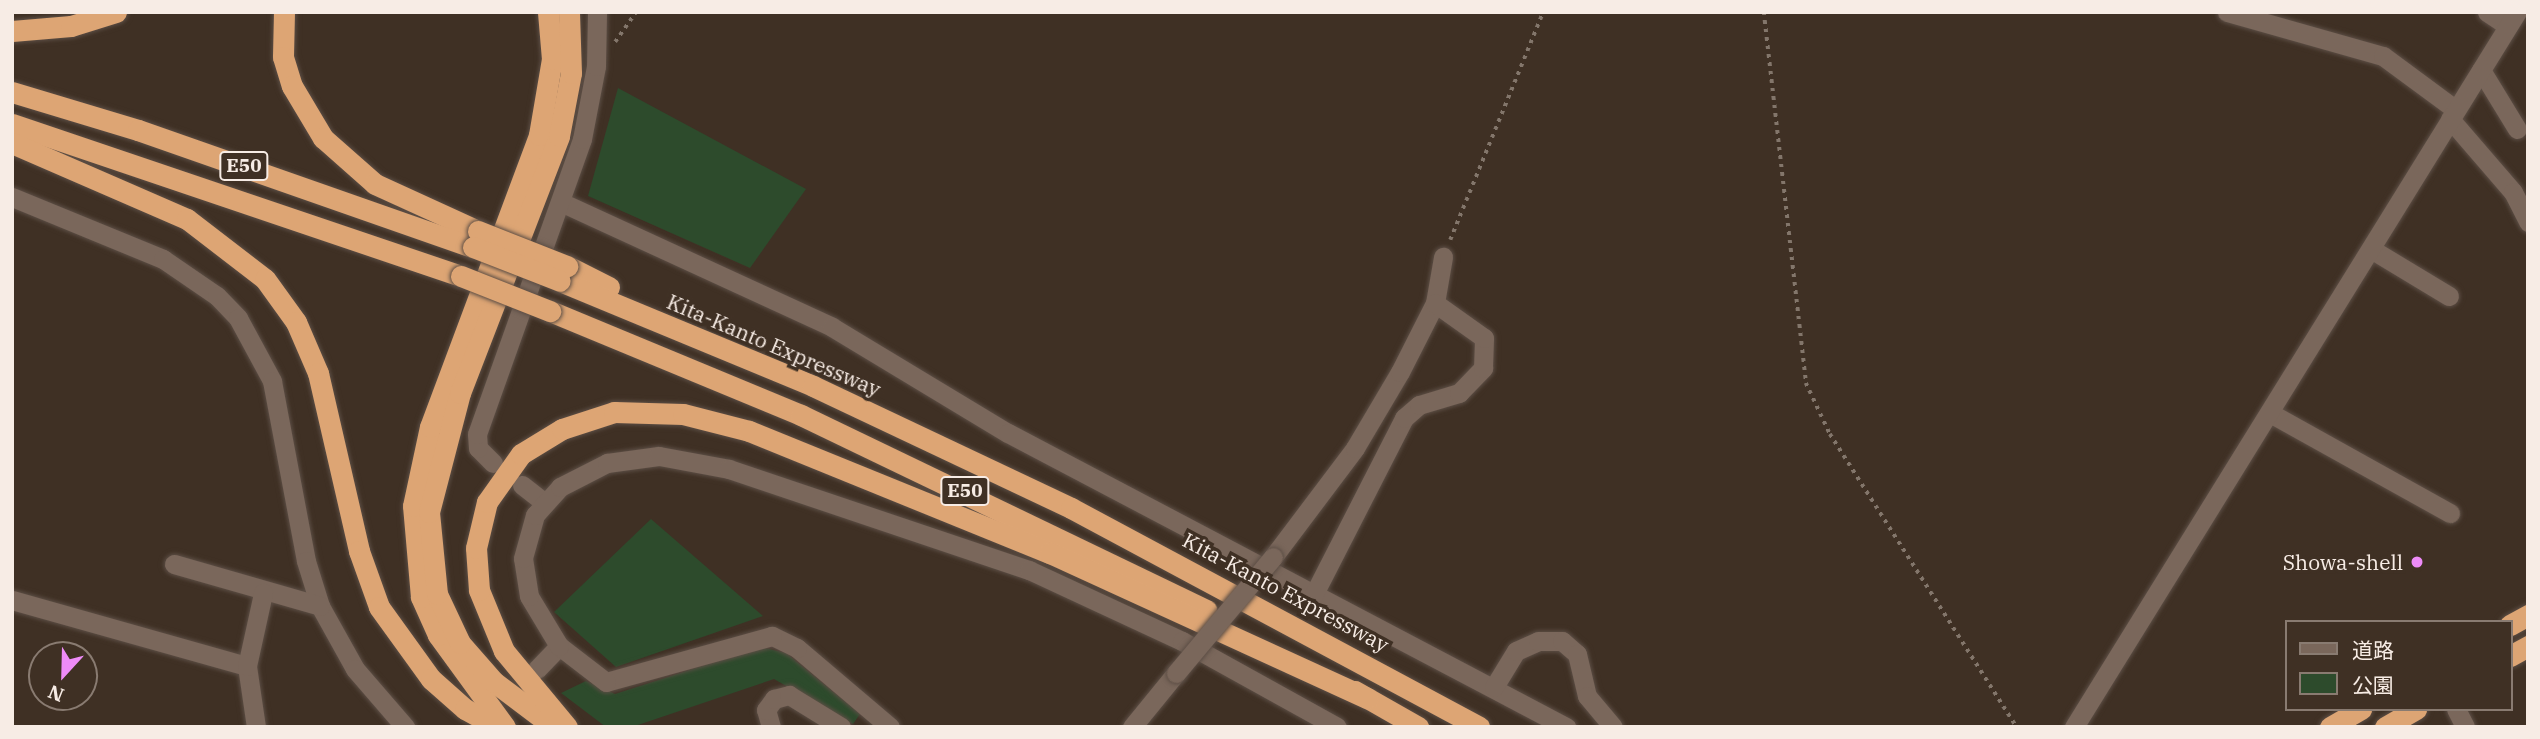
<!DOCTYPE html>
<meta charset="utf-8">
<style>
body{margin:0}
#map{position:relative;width:2540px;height:739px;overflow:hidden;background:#3f3024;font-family:"IBM Plex Serif","Noto Sans JP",serif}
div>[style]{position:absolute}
.green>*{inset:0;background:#2d4b2c}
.path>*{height:3.5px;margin-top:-1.75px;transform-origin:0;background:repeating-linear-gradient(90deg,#83766b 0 3.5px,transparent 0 8.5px)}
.roads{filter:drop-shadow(0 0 2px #5c4e45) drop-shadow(0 0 2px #5c4e45)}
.minor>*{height:19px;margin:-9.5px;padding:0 9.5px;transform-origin:9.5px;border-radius:9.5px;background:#7a675b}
.highway>*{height:21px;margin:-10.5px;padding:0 10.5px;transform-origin:10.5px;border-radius:10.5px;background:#dda574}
.bridges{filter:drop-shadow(0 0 2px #5c4e45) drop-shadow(0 0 2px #5c4e45)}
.minor-bridge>*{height:19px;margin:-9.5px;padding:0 9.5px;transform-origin:9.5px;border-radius:9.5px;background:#7a675b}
.highway-bridge>*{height:21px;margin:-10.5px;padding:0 10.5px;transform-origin:10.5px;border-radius:10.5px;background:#dda574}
.dots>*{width:19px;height:19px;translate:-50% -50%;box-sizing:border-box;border:4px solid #3f3024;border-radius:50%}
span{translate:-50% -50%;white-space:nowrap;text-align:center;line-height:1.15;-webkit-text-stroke:7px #3f3024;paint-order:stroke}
.shield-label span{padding:2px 5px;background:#3f3024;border:2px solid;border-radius:5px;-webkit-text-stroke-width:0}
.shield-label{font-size:19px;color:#f7ece5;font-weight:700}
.street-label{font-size:21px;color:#f7ece5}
.poi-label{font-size:21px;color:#f7ece5}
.right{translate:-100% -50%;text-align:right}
.frame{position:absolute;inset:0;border:14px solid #f7ece5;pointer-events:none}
.legend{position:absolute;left:2285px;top:620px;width:228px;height:91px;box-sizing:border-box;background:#3f3024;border:2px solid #897b71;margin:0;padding:9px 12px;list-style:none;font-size:21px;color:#f7ece5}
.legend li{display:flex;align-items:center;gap:14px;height:35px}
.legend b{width:35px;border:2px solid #897b71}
.north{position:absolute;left:28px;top:641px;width:70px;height:70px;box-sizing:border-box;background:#3f3024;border:2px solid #897b71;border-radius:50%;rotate:202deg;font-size:19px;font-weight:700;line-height:28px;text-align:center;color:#f7ece5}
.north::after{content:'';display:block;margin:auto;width:24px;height:32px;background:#ee8bf8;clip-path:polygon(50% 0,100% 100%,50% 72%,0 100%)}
</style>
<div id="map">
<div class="green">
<div style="clip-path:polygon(618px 88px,806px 189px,750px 268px,588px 196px)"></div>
<div style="clip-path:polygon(651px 519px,763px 616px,616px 667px,554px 612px)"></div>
<div style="clip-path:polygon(761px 647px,786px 653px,860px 714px,853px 724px,774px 679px,632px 727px,606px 727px,561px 693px,586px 681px,615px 694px)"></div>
</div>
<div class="path">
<div style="left:1764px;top:12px;width:373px;rotate:83.5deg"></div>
<div style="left:1806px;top:383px;width:56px;rotate:64.8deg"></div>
<div style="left:1830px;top:434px;width:348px;rotate:57.5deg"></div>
<div style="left:615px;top:42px;width:37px;rotate:-55deg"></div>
<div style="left:1450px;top:240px;width:246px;rotate:-67.8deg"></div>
</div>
<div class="roads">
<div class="minor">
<div style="left:2227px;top:12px;width:162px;rotate:15.8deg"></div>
<div style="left:2383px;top:56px;width:89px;rotate:36.4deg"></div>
<div style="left:2487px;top:12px;width:25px;rotate:34deg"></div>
<div style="left:2481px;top:70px;width:69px;rotate:58.6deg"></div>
<div style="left:2450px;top:119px;width:96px;rotate:49.2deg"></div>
<div style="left:2513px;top:192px;width:34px;rotate:63deg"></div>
<div style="left:12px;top:197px;width:163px;rotate:22.3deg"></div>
<div style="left:163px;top:259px;width:65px;rotate:34.4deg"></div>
<div style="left:217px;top:296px;width:30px;rotate:46deg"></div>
<div style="left:238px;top:318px;width:72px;rotate:61.6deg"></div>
<div style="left:272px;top:381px;width:183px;rotate:79.3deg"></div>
<div style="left:306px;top:561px;width:47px;rotate:72.7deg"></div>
<div style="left:320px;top:606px;width:72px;rotate:60.9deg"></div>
<div style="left:355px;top:669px;width:77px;rotate:49.2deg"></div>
<div style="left:563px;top:203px;width:296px;rotate:24.7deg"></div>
<div style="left:832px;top:327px;width:205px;rotate:31.1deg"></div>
<div style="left:1008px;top:433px;width:631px;rotate:27.78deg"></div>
<div style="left:2371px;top:249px;width:91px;rotate:31.1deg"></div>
<div style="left:2270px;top:413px;width:206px;rotate:29.1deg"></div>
<div style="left:493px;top:463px;width:21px;rotate:-135deg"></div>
<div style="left:478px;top:448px;width:14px;rotate:-94deg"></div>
<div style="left:477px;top:434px;width:313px;rotate:-70.4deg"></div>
<div style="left:582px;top:139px;width:74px;rotate:-79.1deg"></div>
<div style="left:596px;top:66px;width:54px;rotate:-88.9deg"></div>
<div style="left:522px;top:485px;width:28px;rotate:38deg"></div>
<div style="left:1273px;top:557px;width:136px;rotate:-53deg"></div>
<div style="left:1355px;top:448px;width:88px;rotate:-59.4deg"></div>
<div style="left:1400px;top:372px;width:77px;rotate:-63.1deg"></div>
<div style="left:1435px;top:303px;width:47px;rotate:-80.1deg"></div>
<div style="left:174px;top:564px;width:152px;rotate:16deg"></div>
<div style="left:1314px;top:594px;width:198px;rotate:-62.9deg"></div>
<div style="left:1404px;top:418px;width:20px;rotate:-41deg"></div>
<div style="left:1419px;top:405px;width:42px;rotate:-16.7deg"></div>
<div style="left:1459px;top:393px;width:35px;rotate:-46deg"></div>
<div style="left:1483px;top:368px;width:30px;rotate:-88deg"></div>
<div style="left:1484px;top:338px;width:60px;rotate:-144.5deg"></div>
<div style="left:12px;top:600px;width:244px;rotate:15.7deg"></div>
<div style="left:537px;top:669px;width:32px;rotate:-46deg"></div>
<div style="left:1494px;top:687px;width:42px;rotate:-58.6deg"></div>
<div style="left:1516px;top:651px;width:24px;rotate:-24deg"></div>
<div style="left:1538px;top:641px;width:24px"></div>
<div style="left:1562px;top:641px;width:20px;rotate:41deg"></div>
<div style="left:1577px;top:654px;width:43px;rotate:76.6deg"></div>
<div style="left:1587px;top:696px;width:40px;rotate:50deg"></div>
<div style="left:2456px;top:709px;width:20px;rotate:63deg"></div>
<div style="left:256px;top:727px;width:62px;rotate:-98.4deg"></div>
<div style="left:247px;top:666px;width:75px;rotate:-77.6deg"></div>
<div style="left:771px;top:727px;width:18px;rotate:-106deg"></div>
<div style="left:766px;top:710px;width:14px;rotate:-54deg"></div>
<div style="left:774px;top:699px;width:16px;rotate:-15deg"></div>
<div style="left:789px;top:695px;width:61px;rotate:31.6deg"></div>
<div style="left:890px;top:727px;width:122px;rotate:-139.7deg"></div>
<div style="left:797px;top:648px;width:28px;rotate:-154deg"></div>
<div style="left:772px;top:636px;width:172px;rotate:164.5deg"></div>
<div style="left:606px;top:682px;width:59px;rotate:-142.5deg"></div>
<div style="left:559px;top:646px;width:58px;rotate:-121deg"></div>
<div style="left:529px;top:596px;width:38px;rotate:-99deg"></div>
<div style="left:523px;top:558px;width:45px;rotate:-74.4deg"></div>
<div style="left:535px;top:515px;width:38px;rotate:-48deg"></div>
<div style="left:560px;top:487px;width:53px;rotate:-27.1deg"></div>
<div style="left:607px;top:463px;width:52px;rotate:-7.7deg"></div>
<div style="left:659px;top:456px;width:71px;rotate:10.5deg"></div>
<div style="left:729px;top:469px;width:317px;rotate:18.6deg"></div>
<div style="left:1029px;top:570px;width:169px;rotate:24.9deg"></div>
<div style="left:1182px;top:641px;width:177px;rotate:29deg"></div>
<div style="left:1132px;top:727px;width:70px;rotate:-50.8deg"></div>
<div style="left:2074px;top:727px;width:841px;rotate:-58.22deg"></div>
</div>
<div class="highway">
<div style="left:284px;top:12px;width:45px;rotate:91.3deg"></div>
<div style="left:283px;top:57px;width:30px;rotate:73deg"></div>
<div style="left:292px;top:86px;width:61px;rotate:59.2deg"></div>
<div style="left:323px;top:138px;width:69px;rotate:41.5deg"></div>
<div style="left:375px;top:184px;width:113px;rotate:24.5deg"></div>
<div style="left:12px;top:31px;width:59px;rotate:-4.8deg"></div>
<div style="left:71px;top:26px;width:47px;rotate:-17.3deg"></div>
<div style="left:12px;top:92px;width:132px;rotate:16.8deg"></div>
<div style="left:138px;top:130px;width:355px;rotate:19.3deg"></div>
<div style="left:12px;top:124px;width:474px;rotate:18.7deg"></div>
<div style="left:12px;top:143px;width:191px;rotate:23.5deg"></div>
<div style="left:187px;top:219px;width:98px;rotate:37.6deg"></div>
<div style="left:265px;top:279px;width:53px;rotate:54.2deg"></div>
<div style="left:296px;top:322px;width:56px;rotate:66.7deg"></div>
<div style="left:318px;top:373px;width:183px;rotate:77deg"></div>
<div style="left:359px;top:551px;width:59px;rotate:70.3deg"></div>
<div style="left:379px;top:607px;width:89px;rotate:54.2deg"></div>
<div style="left:431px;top:679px;width:45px;rotate:41.4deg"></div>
<div style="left:465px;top:709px;width:38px;rotate:29deg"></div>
<div style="left:567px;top:266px;width:47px;rotate:26.6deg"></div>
<div style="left:560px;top:281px;width:274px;rotate:22.5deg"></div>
<div style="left:813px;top:386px;width:285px;rotate:25.3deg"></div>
<div style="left:1071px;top:508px;width:463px;rotate:28.2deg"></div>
<div style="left:550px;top:311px;width:272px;rotate:22.5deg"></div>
<div style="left:801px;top:415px;width:450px;rotate:25.7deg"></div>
<div style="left:2510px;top:625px;width:21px;rotate:-29deg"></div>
<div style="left:2510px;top:656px;width:21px;rotate:-29deg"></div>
<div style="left:1355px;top:691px;width:73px;rotate:29.7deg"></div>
<div style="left:505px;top:727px;width:114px;rotate:-126.1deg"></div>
<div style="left:438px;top:635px;width:42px;rotate:-114.1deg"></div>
<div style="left:421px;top:597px;width:91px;rotate:-95deg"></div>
<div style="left:413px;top:506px;width:81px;rotate:-77.9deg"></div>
<div style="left:430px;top:427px;width:312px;rotate:-69.5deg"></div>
<div style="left:539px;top:135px;width:77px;rotate:-80.3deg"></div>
<div style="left:552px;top:59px;width:47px;rotate:-94.9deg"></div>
<div style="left:554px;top:727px;width:75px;rotate:-143.1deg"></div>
<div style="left:494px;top:682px;width:52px;rotate:-131.1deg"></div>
<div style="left:460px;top:643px;width:54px;rotate:-115.1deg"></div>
<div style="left:437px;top:594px;width:82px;rotate:-95.6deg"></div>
<div style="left:429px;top:512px;width:123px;rotate:-75.4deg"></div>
<div style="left:460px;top:393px;width:275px;rotate:-68.9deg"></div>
<div style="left:559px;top:136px;width:64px;rotate:-79.2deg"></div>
<div style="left:571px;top:73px;width:61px;rotate:-91.9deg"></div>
<div style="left:567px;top:727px;width:99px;rotate:-129.7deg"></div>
<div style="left:504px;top:651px;width:66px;rotate:-112.3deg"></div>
<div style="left:479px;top:590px;width:42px;rotate:-94.1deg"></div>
<div style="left:476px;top:548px;width:47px;rotate:-76.6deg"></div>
<div style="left:487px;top:502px;width:59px;rotate:-54.7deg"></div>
<div style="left:521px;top:454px;width:48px;rotate:-31.4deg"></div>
<div style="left:562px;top:429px;width:55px;rotate:-18.1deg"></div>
<div style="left:614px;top:412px;width:69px;rotate:1.7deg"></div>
<div style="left:683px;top:414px;width:68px;rotate:14.4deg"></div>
<div style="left:749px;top:431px;width:325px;rotate:22.1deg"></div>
<div style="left:1050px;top:553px;width:349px;rotate:24.6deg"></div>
<div style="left:2330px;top:727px;width:36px;rotate:-30deg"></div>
<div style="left:2385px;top:727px;width:36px;rotate:-30deg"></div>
</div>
</div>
<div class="bridges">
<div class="minor-bridge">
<div style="left:1176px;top:673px;width:151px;rotate:-50.1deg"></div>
</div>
<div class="highway-bridge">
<div style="left:478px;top:231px;width:96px;rotate:21.5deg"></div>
<div style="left:473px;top:247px;width:93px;rotate:21.3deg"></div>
<div style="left:461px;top:276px;width:96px;rotate:21.5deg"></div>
</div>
</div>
<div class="dots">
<div style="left:2417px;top:562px;background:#ee8bf8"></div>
</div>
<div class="shield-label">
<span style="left:244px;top:166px">E50</span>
<span style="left:965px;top:491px">E50</span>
</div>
<div class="street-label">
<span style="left:774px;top:345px;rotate:23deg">Kita-Kanto Expressway</span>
<span style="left:1286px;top:592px;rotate:28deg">Kita-Kanto Expressway</span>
</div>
<div class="poi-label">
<span class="right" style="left:2403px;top:562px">Showa-shell</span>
</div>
<div class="frame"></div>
<ul class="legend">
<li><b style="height:9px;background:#7a675b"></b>道路</li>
<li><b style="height:19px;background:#2d4b2c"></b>公園</li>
</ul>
<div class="north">N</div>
</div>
